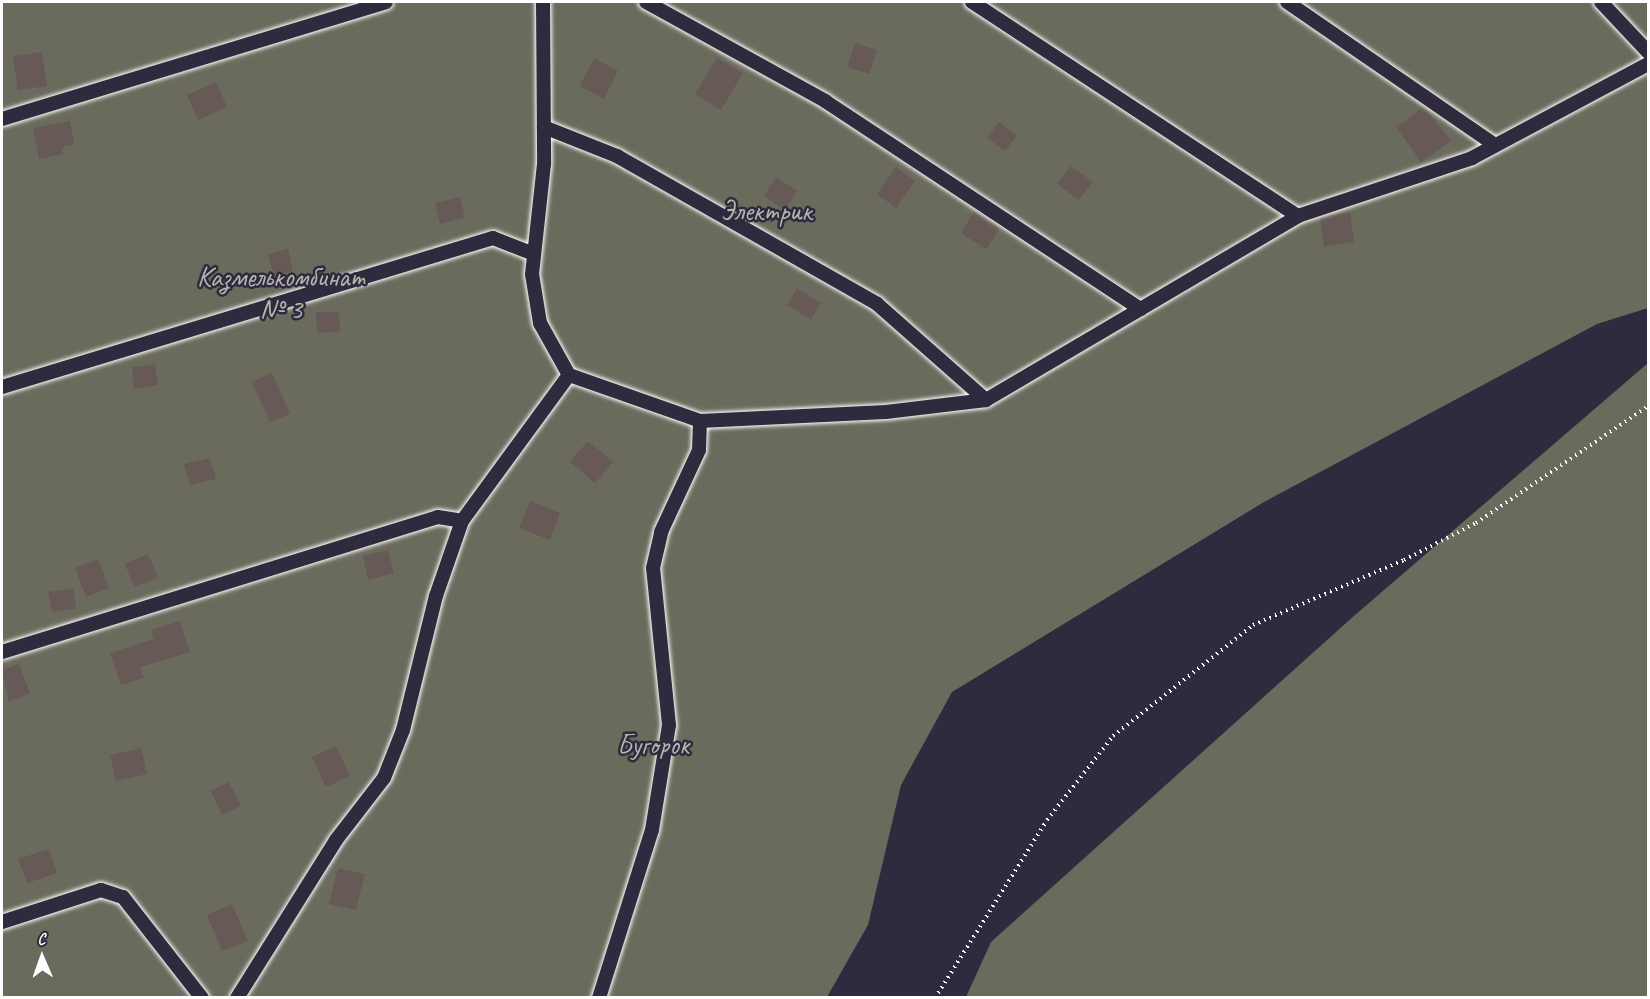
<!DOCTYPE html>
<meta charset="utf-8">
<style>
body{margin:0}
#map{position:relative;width:1650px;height:999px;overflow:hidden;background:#2f2a3d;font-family:Caveat,sans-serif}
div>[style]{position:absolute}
.green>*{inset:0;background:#6a6b5d}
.building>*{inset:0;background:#675956}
.path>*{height:4px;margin-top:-2px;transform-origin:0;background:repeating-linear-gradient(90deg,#fff 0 1.5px,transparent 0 6px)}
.roads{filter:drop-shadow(0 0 2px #fff) drop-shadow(0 0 2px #fff)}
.service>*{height:14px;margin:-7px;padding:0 7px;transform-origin:7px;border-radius:7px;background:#2f2a3d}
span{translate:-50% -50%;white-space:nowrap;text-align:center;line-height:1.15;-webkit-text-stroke:5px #2f2a3d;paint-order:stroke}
.park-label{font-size:28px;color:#b4b5ae}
.frame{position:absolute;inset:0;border:3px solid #fff;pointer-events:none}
.north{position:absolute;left:12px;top:927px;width:60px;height:60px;-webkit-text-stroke:4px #2f2a3d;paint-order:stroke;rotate:358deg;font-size:16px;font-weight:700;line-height:24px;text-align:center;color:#fff}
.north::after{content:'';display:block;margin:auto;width:21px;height:27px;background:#fff;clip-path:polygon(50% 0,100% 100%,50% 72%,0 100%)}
</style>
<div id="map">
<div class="green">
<div style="clip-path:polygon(2px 2px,1648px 2px,1648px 308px,1597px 324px,1264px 502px,952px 692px,901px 785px,868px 925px,827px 997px,2px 998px)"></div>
<div style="clip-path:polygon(1648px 363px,1648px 997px,966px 997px,991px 942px,1355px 615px)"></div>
</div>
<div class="building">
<div style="clip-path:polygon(855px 43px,877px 50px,869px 74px,847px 67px)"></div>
<div style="clip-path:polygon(42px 52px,47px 86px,18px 90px,13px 56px)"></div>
<div style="clip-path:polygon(594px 58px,618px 71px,604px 99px,580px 86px)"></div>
<div style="clip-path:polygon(717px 58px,743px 73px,721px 110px,695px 94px)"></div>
<div style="clip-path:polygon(216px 82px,227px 107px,198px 120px,187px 95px)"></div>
<div style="clip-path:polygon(1424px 107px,1451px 141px,1421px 162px,1396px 127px)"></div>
<div style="clip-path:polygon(70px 121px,74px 145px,62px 147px,63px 154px,39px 159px,33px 128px)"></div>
<div style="clip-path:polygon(999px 122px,1017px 135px,1005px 151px,987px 138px)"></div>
<div style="clip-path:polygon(1071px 166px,1093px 182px,1079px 200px,1057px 184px)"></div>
<div style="clip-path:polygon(896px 167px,915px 181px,896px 208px,877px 194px)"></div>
<div style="clip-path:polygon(776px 177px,797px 191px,785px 210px,764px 196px)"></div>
<div style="clip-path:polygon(460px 197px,465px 217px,440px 224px,435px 203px)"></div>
<div style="clip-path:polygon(974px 212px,1000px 228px,986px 249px,961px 233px)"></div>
<div style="clip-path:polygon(1350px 212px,1354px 242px,1324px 247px,1320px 218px)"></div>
<div style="clip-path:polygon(288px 249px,293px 271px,274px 276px,268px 254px)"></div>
<div style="clip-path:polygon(797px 288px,821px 303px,811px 320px,787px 305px)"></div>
<div style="clip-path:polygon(316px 312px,339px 312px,340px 332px,317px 333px)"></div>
<div style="clip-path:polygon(155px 364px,158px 385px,134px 389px,132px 367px)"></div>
<div style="clip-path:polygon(272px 373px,290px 414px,270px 422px,252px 382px)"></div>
<div style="clip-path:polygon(588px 441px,613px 462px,595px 483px,570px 462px)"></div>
<div style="clip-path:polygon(210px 458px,216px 479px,190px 485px,184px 464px)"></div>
<div style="clip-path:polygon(530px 501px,560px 513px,550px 540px,519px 528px)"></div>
<div style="clip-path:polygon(388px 550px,394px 573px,368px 580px,363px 556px)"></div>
<div style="clip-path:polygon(148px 554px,158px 578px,134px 587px,125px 564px)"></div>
<div style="clip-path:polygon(98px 559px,109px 588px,86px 597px,75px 568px)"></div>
<div style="clip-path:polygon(73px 589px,76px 609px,52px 612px,48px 592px)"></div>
<div style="clip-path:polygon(180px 621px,190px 652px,140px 667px,144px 678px,121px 685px,110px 653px,154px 639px,151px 630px)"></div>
<div style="clip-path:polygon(19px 664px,30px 693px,9px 702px,2px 670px)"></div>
<div style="clip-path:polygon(336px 746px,350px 776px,326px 787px,312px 757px)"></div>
<div style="clip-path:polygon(141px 748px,147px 774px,116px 781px,110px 755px)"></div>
<div style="clip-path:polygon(229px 782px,241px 806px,222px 815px,211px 791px)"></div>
<div style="clip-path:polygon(49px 849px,57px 873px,27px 883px,18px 859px)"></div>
<div style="clip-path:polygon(338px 868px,365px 874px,356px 910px,329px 904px)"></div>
<div style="clip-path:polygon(232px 904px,248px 941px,222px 951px,207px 915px)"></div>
</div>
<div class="path">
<div style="left:935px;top:998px;width:210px;rotate:-57.8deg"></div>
<div style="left:1047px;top:820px;width:107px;rotate:-51.8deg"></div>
<div style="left:1113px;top:736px;width:179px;rotate:-38.4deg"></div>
<div style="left:1253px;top:625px;width:164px;rotate:-23.3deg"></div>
<div style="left:1404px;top:560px;width:81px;rotate:-27.2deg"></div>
<div style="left:1476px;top:523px;width:208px;rotate:-34.2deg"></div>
</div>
<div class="roads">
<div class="service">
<div style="left:543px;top:2px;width:162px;rotate:89.6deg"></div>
<div style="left:544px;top:164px;width:111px;rotate:96.2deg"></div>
<div style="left:532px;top:274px;width:50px;rotate:80.7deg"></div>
<div style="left:540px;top:323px;width:60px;rotate:60.9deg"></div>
<div style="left:569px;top:375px;width:139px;rotate:19.3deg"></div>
<div style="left:646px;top:2px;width:205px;rotate:28.9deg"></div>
<div style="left:825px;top:101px;width:378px;rotate:33.4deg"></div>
<div style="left:972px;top:2px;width:390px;rotate:33.3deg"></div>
<div style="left:1287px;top:2px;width:252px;rotate:34.5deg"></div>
<div style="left:1601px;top:2px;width:69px;rotate:46.8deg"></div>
<div style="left:2px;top:119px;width:401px;rotate:-16.9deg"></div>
<div style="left:544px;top:127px;width:79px;rotate:21.7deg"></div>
<div style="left:617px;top:156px;width:299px;rotate:29.6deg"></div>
<div style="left:877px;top:304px;width:145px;rotate:41.4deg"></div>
<div style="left:2px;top:387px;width:513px;rotate:-16.88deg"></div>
<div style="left:493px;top:238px;width:44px;rotate:21.3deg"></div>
<div style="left:2px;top:652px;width:456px;rotate:-17.2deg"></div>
<div style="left:438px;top:517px;width:24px;rotate:9deg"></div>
<div style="left:2px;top:922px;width:104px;rotate:-17.9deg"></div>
<div style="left:101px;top:890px;width:23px;rotate:18deg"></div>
<div style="left:123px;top:897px;width:128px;rotate:52deg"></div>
<div style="left:237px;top:998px;width:186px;rotate:-57.9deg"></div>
<div style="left:336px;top:840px;width:78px;rotate:-52.3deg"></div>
<div style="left:384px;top:778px;width:52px;rotate:-68.4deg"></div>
<div style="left:403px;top:730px;width:138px;rotate:-76.2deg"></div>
<div style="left:436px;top:596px;width:79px;rotate:-70.9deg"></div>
<div style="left:462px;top:521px;width:181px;rotate:-53.8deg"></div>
<div style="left:599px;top:998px;width:176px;rotate:-72.5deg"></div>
<div style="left:652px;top:830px;width:106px;rotate:-80.8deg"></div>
<div style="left:669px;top:725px;width:158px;rotate:-95.8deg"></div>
<div style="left:653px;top:568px;width:37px;rotate:-77deg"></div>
<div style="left:661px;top:532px;width:90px;rotate:-65.1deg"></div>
<div style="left:699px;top:450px;width:29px;rotate:-88deg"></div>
<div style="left:700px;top:421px;width:186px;rotate:-2.8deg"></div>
<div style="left:886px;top:412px;width:101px;rotate:-6.8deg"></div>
<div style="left:986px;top:400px;width:362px;rotate:-30.5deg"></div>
<div style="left:1298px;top:216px;width:183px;rotate:-18.4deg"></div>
<div style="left:1472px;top:158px;width:200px;rotate:-28.1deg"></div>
</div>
</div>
<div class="park-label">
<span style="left:766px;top:211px">Электрик</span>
<span style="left:281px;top:293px">Казмелькомбинат<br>№ 3</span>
<span style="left:653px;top:745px">Бугорок</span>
</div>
<div class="frame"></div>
<div class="north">С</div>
</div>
